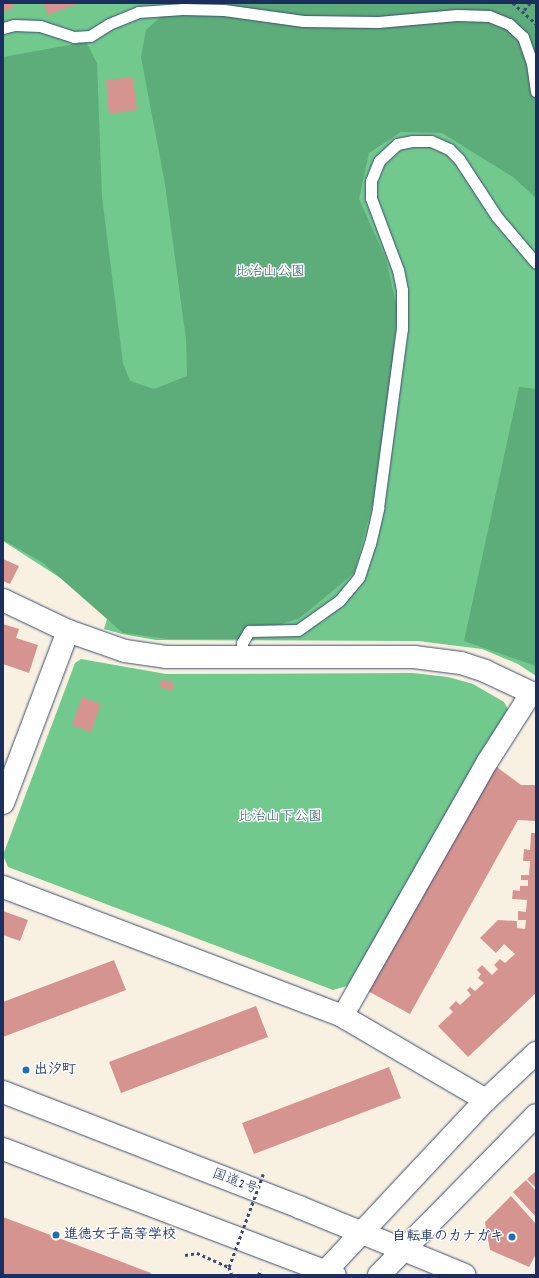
<!DOCTYPE html>
<meta charset="utf-8">
<style>
body{margin:0}
#map{position:relative;width:539px;height:1278px;overflow:hidden;background:#f8f1e2;font-family:Dekko,"Klee One",sans-serif}
div>[style]{position:absolute}
.green>*{inset:0;background:#71c98e}
.forest>*{inset:0;background:#5cad79}
.building>*{inset:0;background:#d59490}
.path>*{height:2.5px;margin-top:-1.25px;transform-origin:0;background:repeating-linear-gradient(90deg,#3c4c72 0 3px,transparent 0 6px)}
.roads{filter:drop-shadow(0 0 1px #3c4c72) drop-shadow(0 0 1px #3c4c72)}
.service>*{height:11px;margin:-5.5px;padding:0 5.5px;transform-origin:5.5px;border-radius:5.5px;background:#fff}
.minor>*{height:21px;margin:-10.5px;padding:0 10.5px;transform-origin:10.5px;border-radius:10.5px;background:#fff}
.tertiary>*{height:22px;margin:-11px;padding:0 11px;transform-origin:11px;border-radius:11px;background:#fff}
.trunk>*{height:22px;margin:-11px;padding:0 11px;transform-origin:11px;border-radius:11px;background:#fff}
.path-bridge>*{height:2.5px;margin-top:-1.25px;transform-origin:0;background:repeating-linear-gradient(90deg,#3c4c72 0 3px,transparent 0 6px)}
.dots>*{width:11px;height:11px;translate:-50% -50%;box-sizing:border-box;border:2px solid #fff;border-radius:50%}
span{translate:-50% -50%;white-space:nowrap;text-align:center;line-height:1.15;-webkit-text-stroke:3px #fff;paint-order:stroke}
.park-label{font-size:14px;color:#355d6c}
.poi-label{font-size:14px;color:#1b2f5e;font-weight:700}
.left{translate:0 -50%;text-align:left}
.right{translate:-100% -50%;text-align:right}
.street-label{font-size:14px;color:#1b2f5e}
.frame{position:absolute;inset:0;border:4px solid #1b2f5e;pointer-events:none}
</style>
<div id="map">
<div class="green">
<div style="clip-path:polygon(3px 3px,536px 3px,536px 676px,518px 664px,482px 649px,418px 641px,156px 640px,122px 634px,104px 629px,108px 616px,65px 581px,3px 541px)"></div>
<div style="clip-path:polygon(81px 659px,166px 674px,413px 673px,448px 677px,473px 684px,504px 702px,508px 709px,347px 986px,333px 990px,8px 867px,3px 855px,75px 663px)"></div>
</div>
<div class="forest">
<div style="clip-path:polygon(176px 3px,536px 3px,536px 198px,513px 177px,442px 133px,401px 132px,369px 153px,359px 199px,386px 259px,397px 308px,391px 392px,373px 502px,354px 573px,300px 618px,236px 639px,168px 639px,123px 633px,42px 562px,3px 540px,3px 57px,86px 42px,97px 63px,102px 197px,123px 363px,130px 381px,154px 389px,187px 376px,186px 339px,165px 184px,141px 57px,146px 30px)"></div>
<div style="clip-path:polygon(519px 387px,536px 389px,536px 666px,464px 641px)"></div>
</div>
<div class="building">
<div style="clip-path:polygon(3px 3px,12px 3px,14px 8px,3px 12px)"></div>
<div style="clip-path:polygon(44px 3px,80px 3px,48px 15px)"></div>
<div style="clip-path:polygon(133px 77px,137px 110px,109px 114px,106px 80px)"></div>
<div style="clip-path:polygon(3px 559px,19px 566px,10px 584px,3px 581px)"></div>
<div style="clip-path:polygon(3px 624px,19px 629px,16px 638px,38px 645px,29px 673px,3px 664px)"></div>
<div style="clip-path:polygon(162px 679px,174px 683px,172px 691px,159px 687px)"></div>
<div style="clip-path:polygon(82px 697px,101px 704px,91px 732px,72px 725px)"></div>
<div style="clip-path:polygon(494px 765px,521px 785px,536px 785px,536px 821px,518px 820px,410px 1014px,366px 990px)"></div>
<div style="clip-path:polygon(531px 833px,536px 833px,536px 993px,468px 1057px,438px 1026px,453px 1012px,449px 1008px,456px 1001px,460px 1005px,471px 995px,467px 990px,470px 987px,475px 991px,484px 983px,478px 978px,481px 974px,477px 970px,482px 965px,492px 975px,498px 969px,494px 965px,500px 959px,505px 963px,515px 954px,504px 944px,496px 953px,480px 938px,498px 920px,517px 921px,517px 928px,525px 929px,526px 920px,518px 920px,518px 911px,526px 912px,527px 900px,512px 899px,513px 890px,520px 891px,520px 886px,528px 886px,528px 880px,521px 880px,521px 875px,529px 875px,530px 861px,523px 861px,524px 849px,530px 850px)"></div>
<div style="clip-path:polygon(3px 911px,28px 920px,20px 941px,3px 935px)"></div>
<div style="clip-path:polygon(114px 960px,126px 990px,3px 1037px,3px 1002px)"></div>
<div style="clip-path:polygon(256px 1006px,268px 1037px,121px 1093px,109px 1062px)"></div>
<div style="clip-path:polygon(389px 1067px,401px 1098px,254px 1154px,242px 1123px)"></div>
<div style="clip-path:polygon(536px 1171px,536px 1188px,527px 1179px)"></div>
<div style="clip-path:polygon(526px 1180px,536px 1191px,536px 1217px,513px 1192px)"></div>
<div style="clip-path:polygon(511px 1196px,536px 1224px,536px 1254px,529px 1267px,490px 1250px,485px 1222px)"></div>
<div style="clip-path:polygon(3px 1217px,151px 1273px,150px 1275px,3px 1275px)"></div>
</div>
<div class="path">
<div style="left:349px;top:3px;width:6px"></div>
<div style="left:513px;top:3px;width:31px;rotate:42deg"></div>
<div style="left:524px;top:10px;width:9px;rotate:-49deg"></div>
<div style="left:185px;top:1255px;width:12px;rotate:-9deg"></div>
<div style="left:197px;top:1253px;width:35px;rotate:24deg"></div>
<div style="left:229px;top:1267px;width:9px;rotate:69deg"></div>
<div style="left:258px;top:1275px;width:6px;rotate:-59deg"></div>
</div>
<div class="roads">
<div class="service">
<div style="left:3px;top:28px;width:11px;rotate:-15deg"></div>
<div style="left:14px;top:25px;width:26px;rotate:2deg"></div>
<div style="left:40px;top:26px;width:36px;rotate:18deg"></div>
<div style="left:74px;top:37px;width:16px;rotate:-4deg"></div>
<div style="left:90px;top:36px;width:22px;rotate:-32deg"></div>
<div style="left:109px;top:24px;width:31px;rotate:-22deg"></div>
<div style="left:138px;top:12px;width:45px;rotate:-3.8deg"></div>
<div style="left:183px;top:9px;width:41px;rotate:1.4deg"></div>
<div style="left:224px;top:10px;width:80px;rotate:7.9deg"></div>
<div style="left:303px;top:21px;width:75px;rotate:0.8deg"></div>
<div style="left:378px;top:22px;width:79px;rotate:-5.1deg"></div>
<div style="left:457px;top:15px;width:32px;rotate:2deg"></div>
<div style="left:489px;top:16px;width:22px;rotate:22deg"></div>
<div style="left:509px;top:24px;width:19px;rotate:43deg"></div>
<div style="left:523px;top:37px;width:28px;rotate:71deg"></div>
<div style="left:532px;top:63px;width:29px;rotate:82deg"></div>
<div style="left:242px;top:658px;width:15px;rotate:-90deg"></div>
<div style="left:242px;top:643px;width:14px;rotate:-60deg"></div>
<div style="left:249px;top:631px;width:49px;rotate:-1.2deg"></div>
<div style="left:298px;top:630px;width:50px;rotate:-35.3deg"></div>
<div style="left:339px;top:601px;width:31px;rotate:-50deg"></div>
<div style="left:359px;top:577px;width:35px;rotate:-72deg"></div>
<div style="left:370px;top:544px;width:37px;rotate:-77deg"></div>
<div style="left:378px;top:508px;width:181px;rotate:-82.4deg"></div>
<div style="left:402px;top:329px;width:39px;rotate:-90deg"></div>
<div style="left:402px;top:290px;width:20px;rotate:-101deg"></div>
<div style="left:398px;top:270px;width:77px;rotate:-110.6deg"></div>
<div style="left:371px;top:198px;width:17px;rotate:-90deg"></div>
<div style="left:371px;top:181px;width:22px;rotate:-68deg"></div>
<div style="left:379px;top:161px;width:25px;rotate:-43deg"></div>
<div style="left:397px;top:144px;width:15px;rotate:-11deg"></div>
<div style="left:412px;top:141px;width:19px"></div>
<div style="left:431px;top:141px;width:20px;rotate:24deg"></div>
<div style="left:449px;top:149px;width:14px;rotate:45deg"></div>
<div style="left:459px;top:159px;width:69px;rotate:56.8deg"></div>
<div style="left:497px;top:217px;width:60px;rotate:49.7deg"></div>
</div>
<div class="minor">
<div style="left:342px;top:1016px;width:293px;rotate:-60.4deg"></div>
<div style="left:487px;top:761px;width:82px;rotate:-57.5deg"></div>
</div>
<div class="tertiary">
<div style="left:3px;top:600px;width:72px;rotate:25.5deg"></div>
<div style="left:68px;top:631px;width:60px;rotate:19.3deg"></div>
<div style="left:125px;top:651px;width:41px;rotate:8.3deg"></div>
<div style="left:166px;top:657px;width:248px"></div>
<div style="left:414px;top:657px;width:47px;rotate:7.3deg"></div>
<div style="left:461px;top:663px;width:25px;rotate:18deg"></div>
<div style="left:485px;top:671px;width:56px;rotate:25.2deg"></div>
<div style="left:3px;top:803px;width:184px;rotate:-69.3deg"></div>
<div style="left:3px;top:887px;width:363px;rotate:20.8deg"></div>
<div style="left:342px;top:1016px;width:167px;rotate:30.3deg"></div>
<div style="left:322px;top:1275px;width:240px;rotate:-46.9deg"></div>
<div style="left:486px;top:1100px;width:69px;rotate:-43.2deg"></div>
<div style="left:379px;top:1275px;width:224px;rotate:-45.5deg"></div>
</div>
<div class="trunk">
<div style="left:3px;top:1092px;width:318px;rotate:21.2deg"></div>
<div style="left:299px;top:1207px;width:179px;rotate:22.3deg"></div>
<div style="left:3px;top:1149px;width:355px;rotate:20.8deg"></div>
</div>
</div>
<div class="path-bridge">
<div style="left:229px;top:1267px;width:99px;rotate:-69.9deg"></div>
</div>
<div class="dots">
<div style="left:26px;top:1070px;background:#1f6fb2"></div>
<div style="left:56px;top:1235px;background:#1f6fb2"></div>
<div style="left:512px;top:1237px;background:#1f6fb2"></div>
</div>
<div class="park-label">
<span style="left:270px;top:272px">比治山公園</span>
<span style="left:280px;top:817px">比治山下公園</span>
</div>
<div class="poi-label">
<span class="left" style="left:34px;top:1070px">出汐町</span>
<span class="left" style="left:64px;top:1235px">進徳女子高等学校</span>
<span class="right" style="left:504px;top:1237px">自転車のカナガキ</span>
</div>
<div class="street-label">
<span style="left:235px;top:1182px;rotate:21deg">国道2号</span>
</div>
<div class="frame"></div>
</div>
